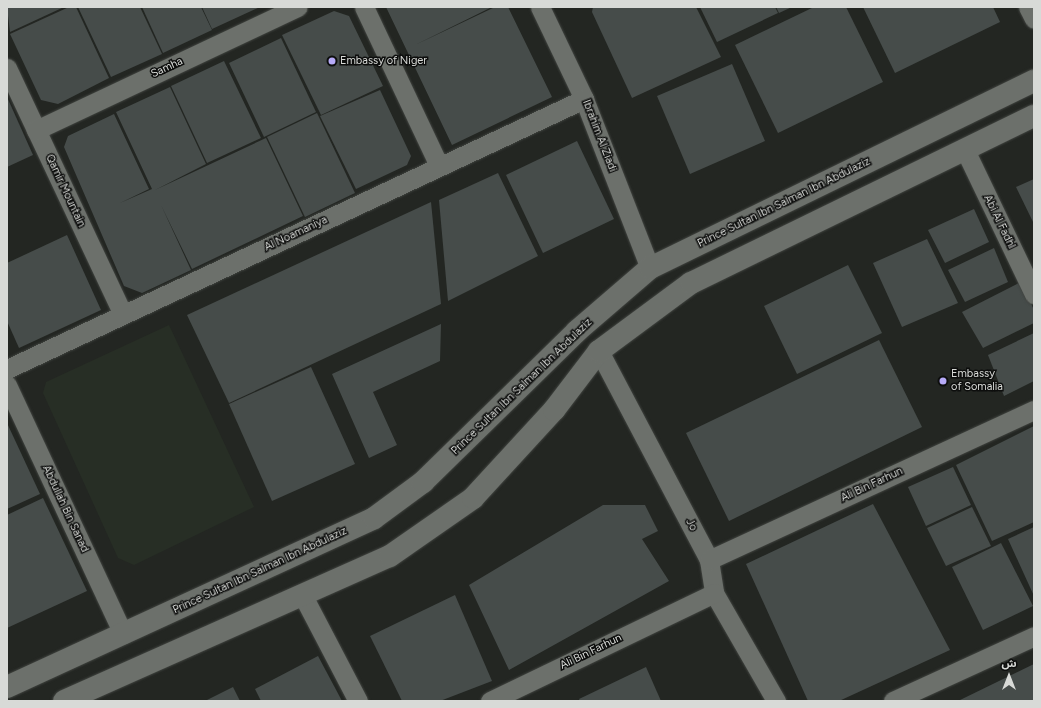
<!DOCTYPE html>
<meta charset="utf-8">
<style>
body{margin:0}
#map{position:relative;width:1041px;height:708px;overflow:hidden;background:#232622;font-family:Figtree,"Noto Sans Arabic",sans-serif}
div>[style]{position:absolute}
.built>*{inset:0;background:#272e25}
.building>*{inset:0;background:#464c4a}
.roads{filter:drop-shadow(0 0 1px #414440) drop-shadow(0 0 1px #414440)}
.minor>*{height:19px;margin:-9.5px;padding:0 9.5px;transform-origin:9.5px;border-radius:9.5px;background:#6c706b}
.tertiary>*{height:22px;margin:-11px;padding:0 11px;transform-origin:11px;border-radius:11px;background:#6c706b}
.dots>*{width:11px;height:11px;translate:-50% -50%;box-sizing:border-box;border:2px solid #0d0e0d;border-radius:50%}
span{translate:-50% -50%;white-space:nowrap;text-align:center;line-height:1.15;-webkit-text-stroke:3px #0d0e0d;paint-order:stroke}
.poi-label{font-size:11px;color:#d8dad7}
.left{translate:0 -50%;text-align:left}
.street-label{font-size:11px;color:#d8dad7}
.frame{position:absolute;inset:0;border:8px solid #d8dad7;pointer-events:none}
.north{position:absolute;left:989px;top:656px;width:40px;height:40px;-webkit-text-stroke:3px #0d0e0d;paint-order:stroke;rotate:0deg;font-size:11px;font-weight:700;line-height:16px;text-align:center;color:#d8dad7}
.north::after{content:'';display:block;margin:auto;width:14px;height:18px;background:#d8dad7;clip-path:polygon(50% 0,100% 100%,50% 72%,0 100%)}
</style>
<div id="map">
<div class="built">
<div style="clip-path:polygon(169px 325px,254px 507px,134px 565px,118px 558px,43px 393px,46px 382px)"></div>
</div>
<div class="building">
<div style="clip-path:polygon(7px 7px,64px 7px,10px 32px)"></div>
<div style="clip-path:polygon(69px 7px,76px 7px,109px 78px,58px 104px,41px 100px,10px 34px)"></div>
<div style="clip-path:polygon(78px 7px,140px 7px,162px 54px,111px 77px)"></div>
<div style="clip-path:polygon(142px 7px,201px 7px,212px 30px,163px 53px)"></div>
<div style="clip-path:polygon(202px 7px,260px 7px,212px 29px)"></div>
<div style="clip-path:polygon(386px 7px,492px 7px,415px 45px,495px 7px,508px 7px,552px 97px,452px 145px)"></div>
<div style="clip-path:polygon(593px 7px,696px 7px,721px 57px,632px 98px,592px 12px)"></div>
<div style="clip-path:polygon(700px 7px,775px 7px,778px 13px,717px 42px)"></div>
<div style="clip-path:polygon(776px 7px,792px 7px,779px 13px)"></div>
<div style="clip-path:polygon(814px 7px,846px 7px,883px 82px,778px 133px,735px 45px)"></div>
<div style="clip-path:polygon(863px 7px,993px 7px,1000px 22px,895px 73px)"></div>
<div style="clip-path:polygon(334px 11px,349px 16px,383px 86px,321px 115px,282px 35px)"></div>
<div style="clip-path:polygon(281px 38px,316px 112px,264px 137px,229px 63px)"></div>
<div style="clip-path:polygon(224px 61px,261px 138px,207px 163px,171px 86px)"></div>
<div style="clip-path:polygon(732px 64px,765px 141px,690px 174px,657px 96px)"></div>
<div style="clip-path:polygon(170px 87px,206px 164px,155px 190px,266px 138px,303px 216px,192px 269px,161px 205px,191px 270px,142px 293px,124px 286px,64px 147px,68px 136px,114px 114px,149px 189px,120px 203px,152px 189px,116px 112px)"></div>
<div style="clip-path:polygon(380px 90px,411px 156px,407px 165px,356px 189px,320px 116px)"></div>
<div style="clip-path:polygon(7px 97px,33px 155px,7px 167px)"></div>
<div style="clip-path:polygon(317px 113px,355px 193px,305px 217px,267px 137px)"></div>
<div style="clip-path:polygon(577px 141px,614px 219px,543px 253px,506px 175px)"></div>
<div style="clip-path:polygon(498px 173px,538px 256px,448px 301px,439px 200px)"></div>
<div style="clip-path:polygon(1034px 179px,1034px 224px,1016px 187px)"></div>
<div style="clip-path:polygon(431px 202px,441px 304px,229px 403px,187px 315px)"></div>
<div style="clip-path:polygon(974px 209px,989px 242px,945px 263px,928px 230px)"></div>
<div style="clip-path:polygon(67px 235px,101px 310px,19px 348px,7px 321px,7px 263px)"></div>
<div style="clip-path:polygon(927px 239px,958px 303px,902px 327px,873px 263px)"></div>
<div style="clip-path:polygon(994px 248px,1008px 282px,965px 302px,948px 270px)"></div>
<div style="clip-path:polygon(848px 265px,882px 333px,797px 374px,764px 306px)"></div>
<div style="clip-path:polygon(1021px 282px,1034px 310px,1034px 323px,983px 348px,962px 312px)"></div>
<div style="clip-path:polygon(441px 324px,440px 361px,373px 392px,397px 445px,369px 458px,332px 374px)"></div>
<div style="clip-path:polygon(1034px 333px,1034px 381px,1004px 396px,988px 355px)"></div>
<div style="clip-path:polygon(879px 340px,922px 427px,729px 521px,686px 433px)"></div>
<div style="clip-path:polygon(311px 367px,355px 464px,272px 501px,229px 404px)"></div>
<div style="clip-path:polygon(7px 423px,40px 494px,7px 509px)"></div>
<div style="clip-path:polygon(1034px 426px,1034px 522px,992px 541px,956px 465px)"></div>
<div style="clip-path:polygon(953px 467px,971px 505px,926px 526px,908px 487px)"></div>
<div style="clip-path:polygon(43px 498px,87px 591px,7px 628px,7px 515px)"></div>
<div style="clip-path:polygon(873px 504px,950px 650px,839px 701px,808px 701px,746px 564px)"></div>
<div style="clip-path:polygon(603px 505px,645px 505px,658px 531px,642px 539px,669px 581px,509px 670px,469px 585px)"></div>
<div style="clip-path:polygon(972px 507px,991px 546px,946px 566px,927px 528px)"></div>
<div style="clip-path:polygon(1034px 527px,1034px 596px,1008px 539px)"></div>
<div style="clip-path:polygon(1001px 543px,1033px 606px,983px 630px,952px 567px)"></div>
<div style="clip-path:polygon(455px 595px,492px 681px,440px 701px,402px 701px,370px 636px)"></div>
<div style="clip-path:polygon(318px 656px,342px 701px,261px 701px,255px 689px)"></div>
<div style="clip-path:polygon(1034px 664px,1034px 701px,958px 701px)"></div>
<div style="clip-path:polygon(646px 667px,661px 701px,580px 701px,579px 699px)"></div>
<div style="clip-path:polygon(233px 687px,240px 701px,205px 701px)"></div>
</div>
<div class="roads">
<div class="minor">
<div style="left:364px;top:7px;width:176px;rotate:64.7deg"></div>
<div style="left:540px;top:7px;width:102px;rotate:64.4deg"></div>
<div style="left:584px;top:99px;width:181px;rotate:68.7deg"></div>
<div style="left:1028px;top:7px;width:13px;rotate:63deg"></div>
<div style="left:7px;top:68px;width:272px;rotate:64.8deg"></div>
<div style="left:36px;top:130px;width:289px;rotate:-25.2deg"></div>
<div style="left:965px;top:150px;width:160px;rotate:64.4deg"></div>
<div style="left:599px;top:351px;width:236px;rotate:62.2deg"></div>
<div style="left:709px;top:560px;width:33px;rotate:81deg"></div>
<div style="left:714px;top:593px;width:125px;rotate:60.1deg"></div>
<div style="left:7px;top:369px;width:637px;rotate:-25.08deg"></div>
<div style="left:7px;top:385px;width:275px;rotate:65deg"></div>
<div style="left:709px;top:560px;width:358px;rotate:-24.8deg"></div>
<div style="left:302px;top:594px;width:121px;rotate:62.4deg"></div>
<div style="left:490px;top:701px;width:249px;rotate:-25.7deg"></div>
<div style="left:893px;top:701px;width:155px;rotate:-24.7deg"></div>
</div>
<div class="tertiary">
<div style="left:7px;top:687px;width:404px;rotate:-24.7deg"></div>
<div style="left:374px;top:518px;width:61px;rotate:-36.3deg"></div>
<div style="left:423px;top:482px;width:216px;rotate:-44.4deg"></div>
<div style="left:577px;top:331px;width:96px;rotate:-40.8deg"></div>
<div style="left:650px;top:268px;width:427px;rotate:-26deg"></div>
<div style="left:64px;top:701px;width:357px;rotate:-24deg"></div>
<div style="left:390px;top:556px;width:101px;rotate:-34.9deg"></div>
<div style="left:473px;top:498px;width:120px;rotate:-47.4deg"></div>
<div style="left:554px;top:410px;width:74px;rotate:-52.7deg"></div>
<div style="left:599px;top:351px;width:114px;rotate:-36.5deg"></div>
<div style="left:691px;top:283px;width:381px;rotate:-26deg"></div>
</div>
</div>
<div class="dots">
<div style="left:332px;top:61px;background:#b7abf8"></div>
<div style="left:943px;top:381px;background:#b7abf8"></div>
</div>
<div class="poi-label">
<span class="left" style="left:340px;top:61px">Embassy of Niger</span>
<span class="left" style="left:951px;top:381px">Embassy<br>of Somalia</span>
</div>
<div class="street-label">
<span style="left:167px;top:68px;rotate:-25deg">Samha</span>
<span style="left:599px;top:136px;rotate:69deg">Ibrahim Al Ziadi</span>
<span style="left:65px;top:191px;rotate:65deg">Qamir Mountain</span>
<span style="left:784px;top:203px;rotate:-26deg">Prince Sultan Ibn Salman Ibn Abdulaziz</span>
<span style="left:999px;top:222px;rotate:64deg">Abi Al Fadhl</span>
<span style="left:296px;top:234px;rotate:-25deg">Al Noamaniya</span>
<span style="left:522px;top:387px;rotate:-44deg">Prince Sultan Ibn Salman Ibn Abdulaziz</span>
<span style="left:872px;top:485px;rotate:-25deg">Ali Bin Farhun</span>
<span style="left:65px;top:509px;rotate:65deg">Abdullah Bin Sanad</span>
<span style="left:691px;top:525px;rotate:62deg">Jo</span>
<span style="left:260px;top:571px;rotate:-25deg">Prince Sultan Ibn Salman Ibn Abdulaziz</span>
<span style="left:591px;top:652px;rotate:-26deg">Ali Bin Farhun</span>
</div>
<div class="frame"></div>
<div class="north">ش</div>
</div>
